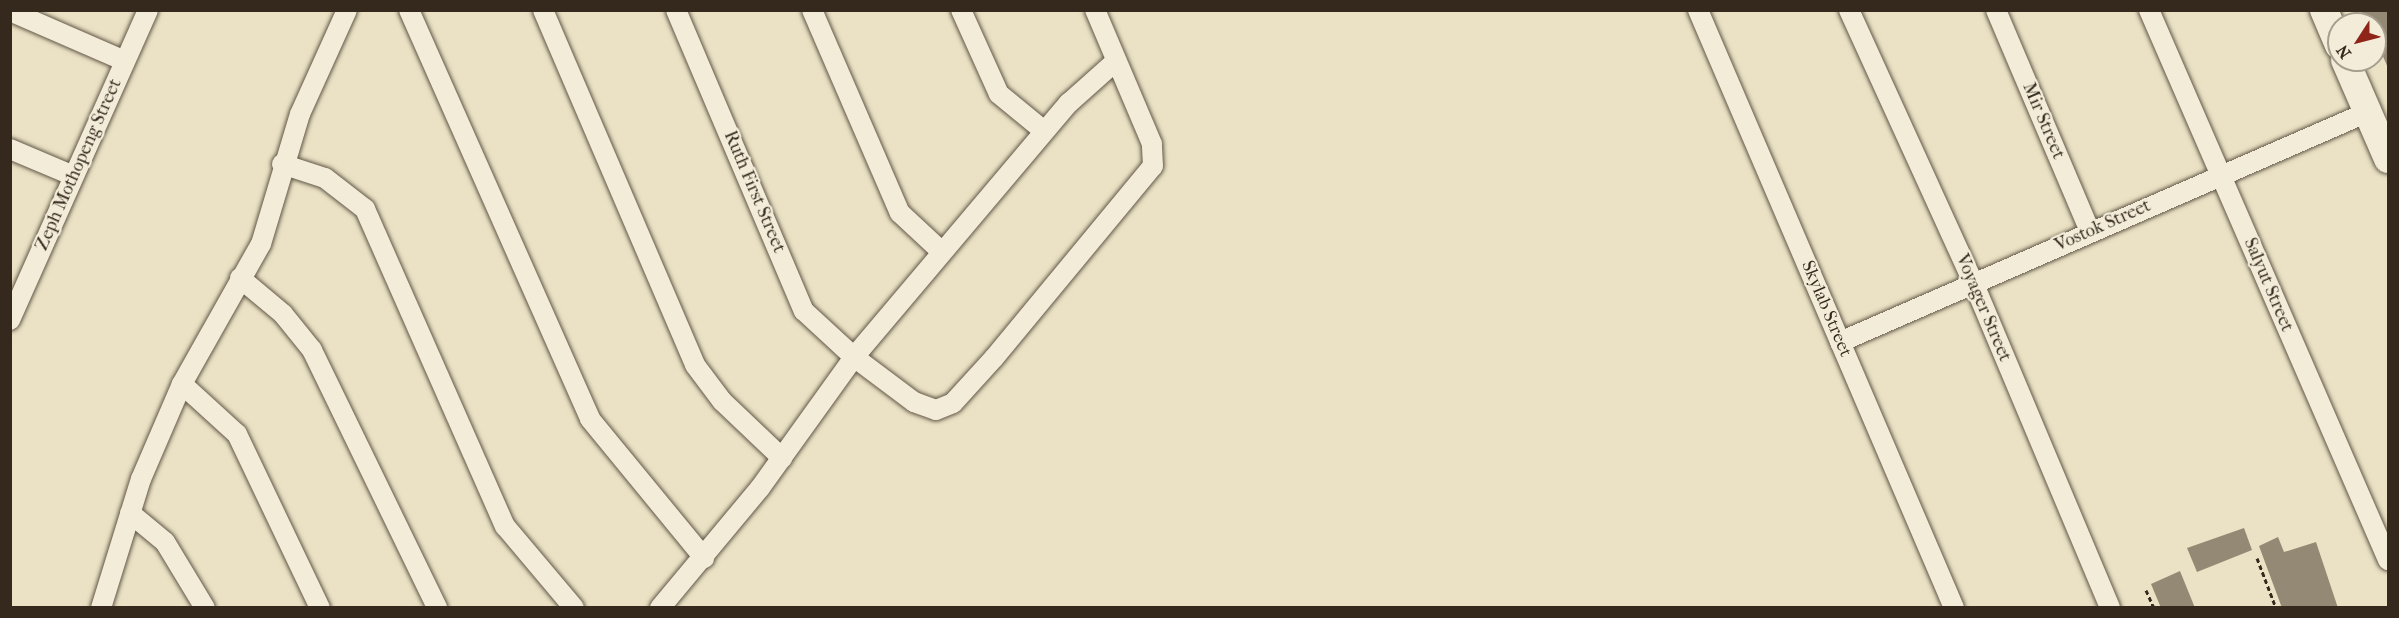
<!DOCTYPE html>
<style>
body{margin:0}
#map{position:relative;width:2399px;height:618px;overflow:hidden;background:#ebe2c5;font-family:"IM FELL French Canon",serif}
div>[style]{position:absolute}
.building>*{inset:0;background:#948974}
.path>*{height:3px;margin-top:-1.5px;transform-origin:0;background:repeating-linear-gradient(90deg,#35291d 0 4.5px,transparent 0 7.5px)}
.roads{filter:drop-shadow(0 0 2px #625747) drop-shadow(0 0 2px #625747)}
.street>*{height:20px;margin:-10px;padding:0 10px;transform-origin:10px;border-radius:10px;background:#f2ecd9}
.secondary>*{height:28px;margin:-14px;padding:0 14px;transform-origin:14px;border-radius:14px;background:#f2ecd9}
span{translate:-50% -50%;white-space:nowrap;text-align:center;line-height:1.15;-webkit-text-stroke:4.5px #f2ecd9;paint-order:stroke}
.street-label{font-size:18px;color:#35291d}
.frame{position:absolute;inset:0;border:12px solid #35291d;pointer-events:none}
.north{position:absolute;left:2327px;top:12px;width:60px;height:60px;box-sizing:border-box;background:#f2ecd9;border:2px solid #a69e8e;border-radius:50%;rotate:234deg;font-size:16px;font-weight:700;line-height:24px;text-align:center;color:#35291d}
.north::after{content:'';display:block;margin:auto;width:21px;height:27px;background:#8f2418;clip-path:polygon(50% 0,100% 100%,50% 72%,0 100%)}
</style>
<div id="map">
<div class="building">
<div style="clip-path:polygon(2367px 10px,2388px 10px,2388px 68px,2375px 38px,2375px 24px,2363px 24px,2358px 14px)"></div>
<div style="clip-path:polygon(2244px 528px,2252px 550px,2197px 572px,2187px 548px)"></div>
<div style="clip-path:polygon(2278px 537px,2284px 552px,2316px 542px,2338px 608px,2282px 608px,2259px 546px)"></div>
<div style="clip-path:polygon(2180px 571px,2195px 608px,2161px 608px,2151px 584px)"></div>
</div>
<div class="path">
<div style="left:2257px;top:558px;width:53px;rotate:69.2deg"></div>
<div style="left:2146px;top:590px;width:20px;rotate:66deg"></div>
</div>
<div class="roads">
<div class="street">
<div style="left:409px;top:10px;width:447px;rotate:66.1deg"></div>
<div style="left:590px;top:419px;width:180px;rotate:50.6deg"></div>
<div style="left:543px;top:10px;width:386px;rotate:66.8deg"></div>
<div style="left:695px;top:365px;width:45px;rotate:53.1deg"></div>
<div style="left:722px;top:401px;width:83px;rotate:43.5deg"></div>
<div style="left:676px;top:10px;width:327px;rotate:67deg"></div>
<div style="left:804px;top:311px;width:68px;rotate:42.6deg"></div>
<div style="left:854px;top:357px;width:75px;rotate:36.9deg"></div>
<div style="left:914px;top:402px;width:23px;rotate:20deg"></div>
<div style="left:936px;top:410px;width:18px;rotate:-22deg"></div>
<div style="left:953px;top:403px;width:61px;rotate:-47.7deg"></div>
<div style="left:994px;top:358px;width:249px;rotate:-50.4deg"></div>
<div style="left:1153px;top:166px;width:22px;rotate:-93deg"></div>
<div style="left:1152px;top:144px;width:146px;rotate:-113deg"></div>
<div style="left:812px;top:10px;width:221px;rotate:66.6deg"></div>
<div style="left:900px;top:213px;width:57px;rotate:42.9deg"></div>
<div style="left:961px;top:10px;width:92px;rotate:65.7deg"></div>
<div style="left:999px;top:94px;width:58px;rotate:39.4deg"></div>
<div style="left:1698px;top:10px;width:650px;rotate:66.82deg"></div>
<div style="left:1849px;top:10px;width:301px;rotate:65.5deg"></div>
<div style="left:1974px;top:284px;width:351px;rotate:67.2deg"></div>
<div style="left:1996px;top:10px;width:240px;rotate:67deg"></div>
<div style="left:2149px;top:10px;width:600px;rotate:66.51deg"></div>
<div style="left:10px;top:11px;width:125px;rotate:23.5deg"></div>
<div style="left:10px;top:149px;width:69px;rotate:22.9deg"></div>
<div style="left:282px;top:164px;width:45px;rotate:18deg"></div>
<div style="left:325px;top:178px;width:51px;rotate:37.8deg"></div>
<div style="left:365px;top:209px;width:347px;rotate:66.2deg"></div>
<div style="left:505px;top:526px;width:107px;rotate:49.9deg"></div>
<div style="left:240px;top:278px;width:56px;rotate:39.9deg"></div>
<div style="left:283px;top:314px;width:46px;rotate:51.1deg"></div>
<div style="left:312px;top:350px;width:287px;rotate:64.1deg"></div>
<div style="left:10px;top:320px;width:339px;rotate:-66deg"></div>
<div style="left:1840px;top:342px;width:576px;rotate:-23.54deg"></div>
<div style="left:182px;top:384px;width:74px;rotate:42.3deg"></div>
<div style="left:237px;top:434px;width:193px;rotate:64.5deg"></div>
<div style="left:130px;top:513px;width:45px;rotate:39.6deg"></div>
<div style="left:165px;top:542px;width:77px;rotate:58.8deg"></div>
<div style="left:101px;top:608px;width:135px;rotate:-72.8deg"></div>
<div style="left:141px;top:479px;width:103px;rotate:-66.7deg"></div>
<div style="left:182px;top:384px;width:161px;rotate:-60.6deg"></div>
<div style="left:261px;top:244px;width:136px;rotate:-73.3deg"></div>
<div style="left:300px;top:114px;width:114px;rotate:-65.7deg"></div>
<div style="left:660px;top:608px;width:156px;rotate:-50.2deg"></div>
<div style="left:760px;top:488px;width:161px;rotate:-54.3deg"></div>
<div style="left:854px;top:357px;width:333px;rotate:-49.8deg"></div>
<div style="left:1069px;top:103px;width:63px;rotate:-41.8deg"></div>
</div>
<div class="secondary">
<div style="left:2324px;top:10px;width:38px;rotate:67deg"></div>
<div style="left:2345px;top:60px;width:108px;rotate:66.5deg"></div>
</div>
</div>
<div class="street-label">
<span style="left:2043px;top:121px;rotate:67deg">Mir Street</span>
<span style="left:79px;top:165px;rotate:-66deg">Zeph Mothopeng Street</span>
<span style="left:754px;top:192px;rotate:67deg">Ruth First Street</span>
<span style="left:2103px;top:226px;rotate:-24deg">Vostok Street</span>
<span style="left:2268px;top:285px;rotate:67deg">Salyut Street</span>
<span style="left:1983px;top:308px;rotate:67deg">Voyager Street</span>
<span style="left:1826px;top:309px;rotate:67deg">Skylab Street</span>
</div>
<div class="frame"></div>
<div class="north">N</div>
</div>
